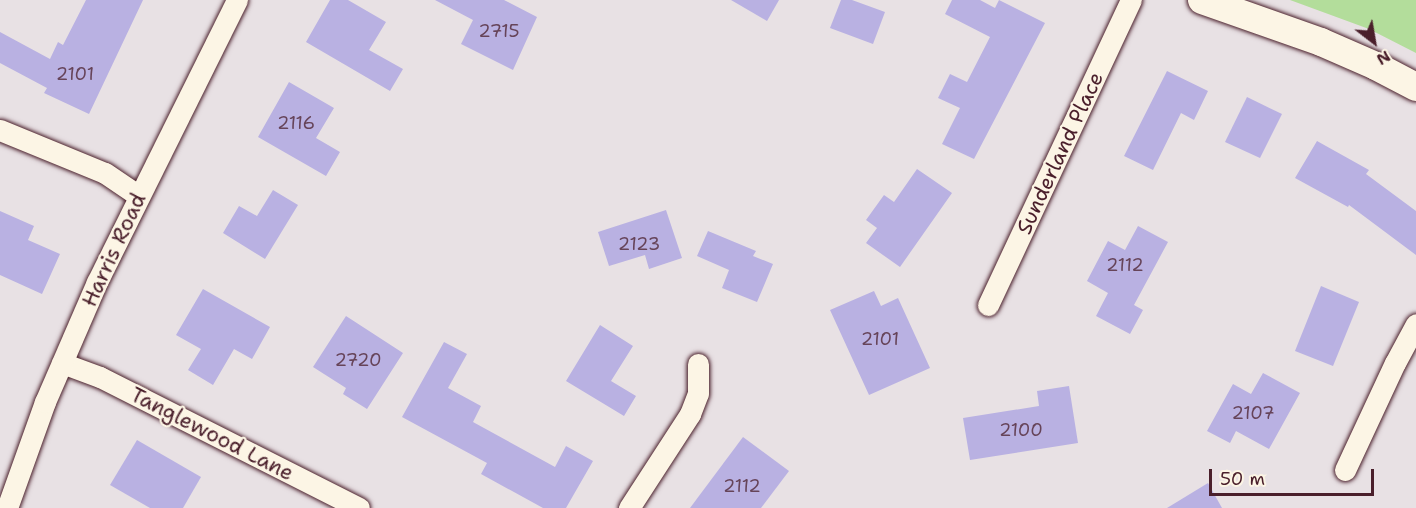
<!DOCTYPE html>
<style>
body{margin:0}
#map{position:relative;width:1416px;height:508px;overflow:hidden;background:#e8e1e4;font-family:"Shantell Sans",sans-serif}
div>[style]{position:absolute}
.green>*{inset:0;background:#b3dd9b}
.building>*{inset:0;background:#b9b1e2}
.roads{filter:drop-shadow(0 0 2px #4a1f2b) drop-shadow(0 0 2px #4a1f2b)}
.street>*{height:21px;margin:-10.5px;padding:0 10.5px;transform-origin:10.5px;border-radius:10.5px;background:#fcf5e5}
.secondary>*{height:28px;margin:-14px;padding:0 14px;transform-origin:14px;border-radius:14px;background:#fcf5e5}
span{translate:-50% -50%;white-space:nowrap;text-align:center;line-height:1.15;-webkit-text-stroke:4.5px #fcf5e5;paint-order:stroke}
.number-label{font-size:18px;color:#664459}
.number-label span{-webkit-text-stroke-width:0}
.street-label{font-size:21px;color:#4a1f2b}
.north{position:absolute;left:1344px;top:12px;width:60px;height:60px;-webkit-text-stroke:4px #fcf5e5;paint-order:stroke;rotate:149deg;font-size:16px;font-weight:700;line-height:24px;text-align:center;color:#4a1f2b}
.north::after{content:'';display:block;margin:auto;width:21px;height:27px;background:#4a1f2b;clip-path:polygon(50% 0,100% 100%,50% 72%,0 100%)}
.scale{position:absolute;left:1209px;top:469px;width:165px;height:27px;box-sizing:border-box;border:3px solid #4a1f2b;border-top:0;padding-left:8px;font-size:18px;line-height:21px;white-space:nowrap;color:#4a1f2b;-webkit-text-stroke:4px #fcf5e5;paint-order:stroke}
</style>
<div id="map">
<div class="green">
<div style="clip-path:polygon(1290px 0,1416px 0,1416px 53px,1369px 29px)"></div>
</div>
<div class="building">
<div style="clip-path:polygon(86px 0,143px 0,89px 114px,44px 93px,47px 88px,0 63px,0 32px,50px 59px,58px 42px,63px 45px)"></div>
<div style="clip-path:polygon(330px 0,348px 0,386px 22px,369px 50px,403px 69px,390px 91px,306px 42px)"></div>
<div style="clip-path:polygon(435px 0,504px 0,537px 17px,513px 70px,461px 44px,473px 20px)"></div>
<div style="clip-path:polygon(731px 0,779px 0,767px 21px)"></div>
<div style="clip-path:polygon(841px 0,852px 0,885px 12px,873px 44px,830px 28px)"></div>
<div style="clip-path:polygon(952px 0,980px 0,995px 8px,999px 0,1045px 23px,974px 159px,942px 144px,960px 108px,938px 98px,950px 74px,967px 82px,990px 37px,945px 14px)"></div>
<div style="clip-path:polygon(1167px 71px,1208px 91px,1194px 120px,1181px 113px,1153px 170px,1124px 156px)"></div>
<div style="clip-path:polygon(289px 82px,334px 108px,316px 138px,340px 152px,326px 176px,258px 137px)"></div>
<div style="clip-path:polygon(1247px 97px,1282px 114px,1260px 158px,1225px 142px)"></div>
<div style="clip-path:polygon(1317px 141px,1369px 170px,1366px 174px,1416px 211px,1416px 255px,1349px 205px,1348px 207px,1295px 178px)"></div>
<div style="clip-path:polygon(917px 169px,952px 193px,900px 267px,866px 243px,877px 228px,866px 220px,884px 195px,894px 202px)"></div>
<div style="clip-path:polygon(273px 190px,298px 205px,265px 259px,223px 233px,239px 206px,257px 216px)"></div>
<div style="clip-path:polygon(666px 210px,682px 258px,649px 269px,645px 255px,609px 266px,598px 232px)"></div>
<div style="clip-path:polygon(0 211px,34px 226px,28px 240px,60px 254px,42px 294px,0 275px)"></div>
<div style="clip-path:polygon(1138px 226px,1168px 242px,1134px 305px,1143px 310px,1130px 334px,1096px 316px,1108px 293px,1087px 281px,1108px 241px,1125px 250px)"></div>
<div style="clip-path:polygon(708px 231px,756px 251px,753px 256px,773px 264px,757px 302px,722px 288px,729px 270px,697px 256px)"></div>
<div style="clip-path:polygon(1321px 286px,1359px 302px,1333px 366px,1295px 351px)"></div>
<div style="clip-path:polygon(203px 289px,270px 327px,252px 359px,234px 349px,213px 385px,188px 370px,201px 349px,176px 335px)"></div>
<div style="clip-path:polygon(874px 291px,881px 306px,898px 298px,930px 368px,869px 395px,830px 310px)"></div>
<div style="clip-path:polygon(346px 316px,403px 353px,367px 409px,343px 394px,346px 388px,313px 367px)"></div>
<div style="clip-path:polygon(600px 325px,633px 346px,611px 381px,636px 396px,624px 416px,566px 381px)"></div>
<div style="clip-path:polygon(444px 342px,467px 354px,448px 388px,481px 406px,473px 422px,555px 467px,566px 446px,593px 461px,566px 508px,543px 508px,481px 474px,487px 463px,402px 417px)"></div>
<div style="clip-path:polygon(1263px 373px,1300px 393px,1269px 449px,1236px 431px,1230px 443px,1207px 431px,1233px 384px,1251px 394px)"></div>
<div style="clip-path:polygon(1069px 386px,1078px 443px,970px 460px,963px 418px,1039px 406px,1037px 391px)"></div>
<div style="clip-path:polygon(743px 437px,789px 471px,761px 508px,690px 508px)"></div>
<div style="clip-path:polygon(137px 440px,201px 477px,183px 508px,150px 508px,110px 485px)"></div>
<div style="clip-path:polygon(1208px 483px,1222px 508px,1167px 508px)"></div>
</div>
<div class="roads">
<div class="street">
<div style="left:0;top:130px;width:113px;rotate:22.3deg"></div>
<div style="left:105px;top:173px;width:41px;rotate:34.1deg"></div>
<div style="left:988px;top:305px;width:337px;rotate:-64.9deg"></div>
<div style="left:62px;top:363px;width:40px;rotate:20.2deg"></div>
<div style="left:100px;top:377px;width:290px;rotate:26.8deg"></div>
<div style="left:1345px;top:470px;width:118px;rotate:-65deg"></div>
<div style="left:1395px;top:363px;width:44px;rotate:-61.7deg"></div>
<div style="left:7px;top:508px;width:113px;rotate:-70.3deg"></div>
<div style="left:45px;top:402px;width:131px;rotate:-66.6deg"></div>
<div style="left:97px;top:282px;width:315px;rotate:-63.6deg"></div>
<div style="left:629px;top:508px;width:112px;rotate:-57deg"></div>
<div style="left:690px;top:414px;width:22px;rotate:-69deg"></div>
<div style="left:698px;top:393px;width:29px;rotate:-90deg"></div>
</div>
<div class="secondary">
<div style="left:1202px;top:0;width:126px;rotate:19.4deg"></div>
<div style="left:1321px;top:42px;width:60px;rotate:23.6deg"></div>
<div style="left:1376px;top:66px;width:45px;rotate:27.7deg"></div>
</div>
</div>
<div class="number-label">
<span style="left:499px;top:31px">2715</span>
<span style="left:75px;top:74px">2101</span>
<span style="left:296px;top:123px">2116</span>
<span style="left:639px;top:244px">2123</span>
<span style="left:1125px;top:265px">2112</span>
<span style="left:880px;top:339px">2101</span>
<span style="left:358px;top:360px">2720</span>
<span style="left:1253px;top:413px">2107</span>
<span style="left:1021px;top:430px">2100</span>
<span style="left:742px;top:486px">2112</span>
</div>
<div class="street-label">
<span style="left:1060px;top:153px;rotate:-65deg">Sunderland Place</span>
<span style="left:114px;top:250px;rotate:-65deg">Harris Road</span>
<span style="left:212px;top:434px;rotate:27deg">Tanglewood Lane</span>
</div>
<div class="north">N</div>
<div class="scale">50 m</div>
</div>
